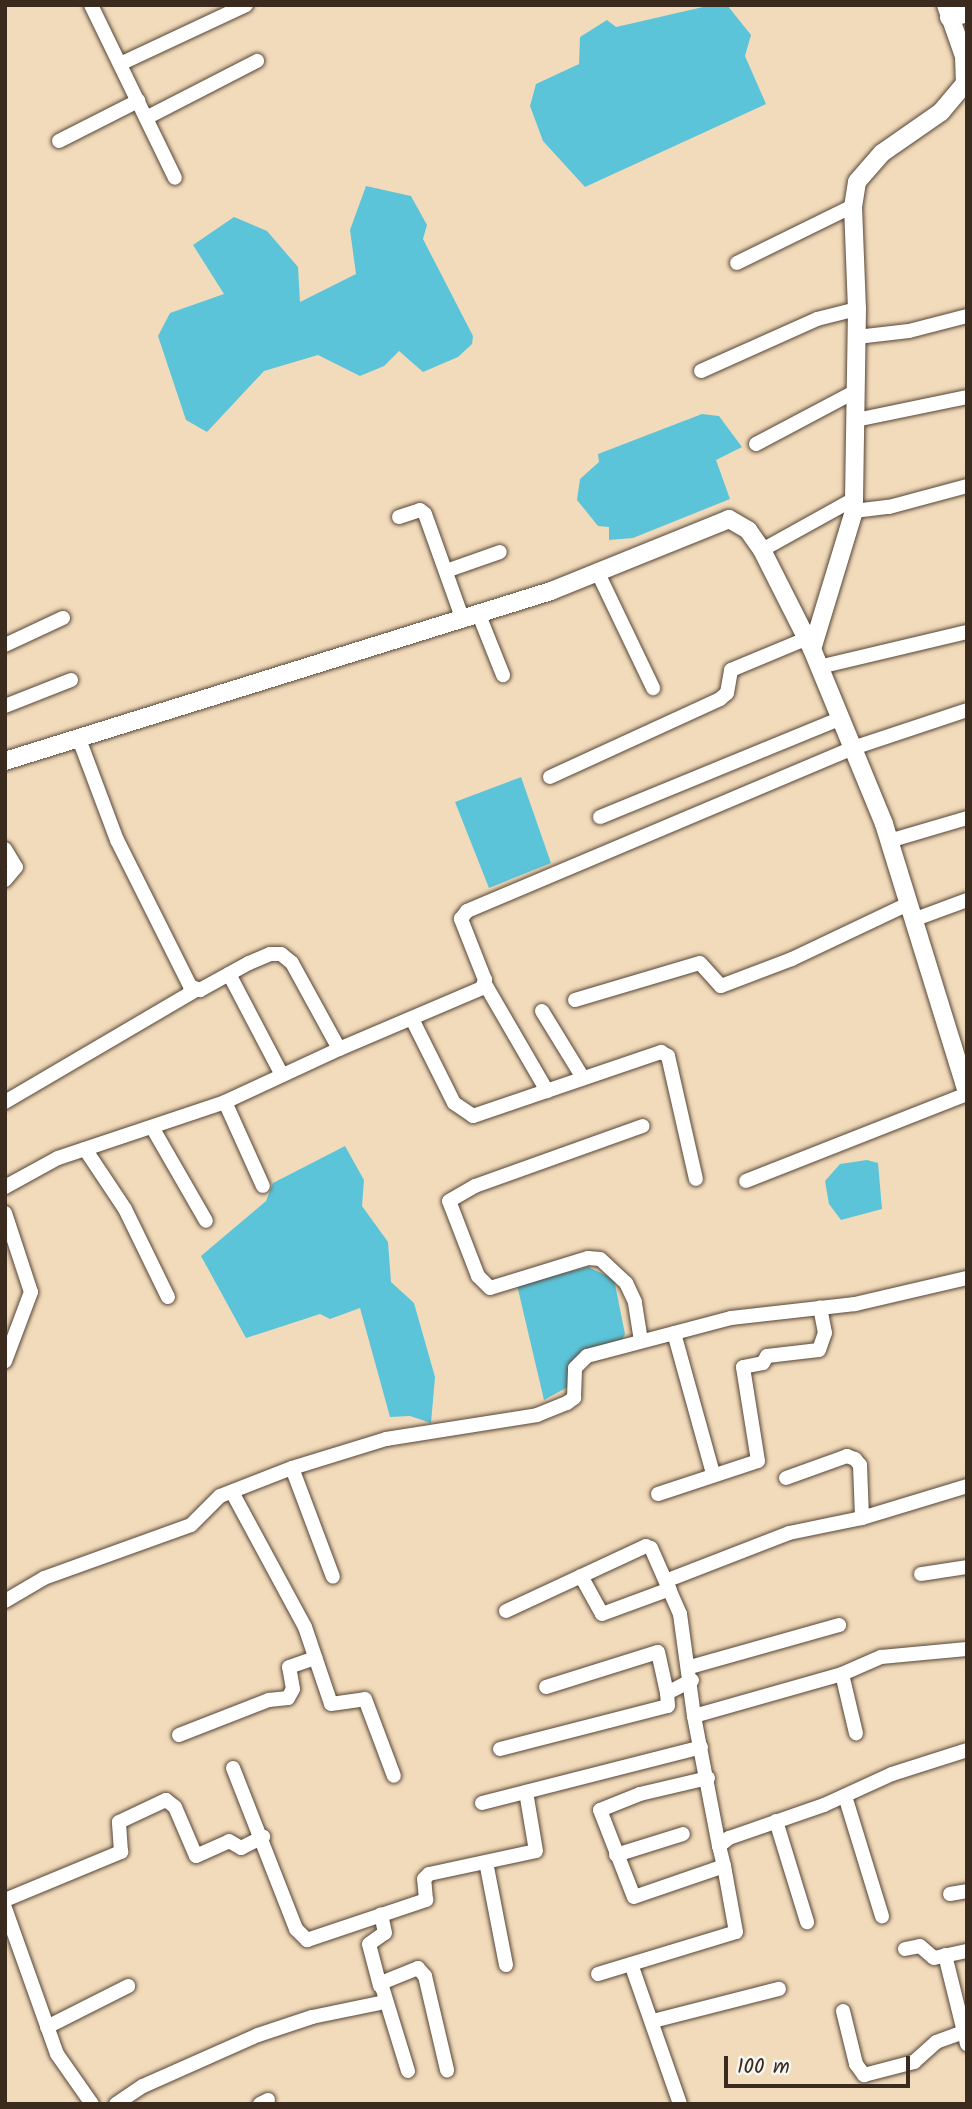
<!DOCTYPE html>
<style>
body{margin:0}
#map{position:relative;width:972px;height:2109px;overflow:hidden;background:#f2dbbb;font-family:Kalam,sans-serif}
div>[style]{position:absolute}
.water>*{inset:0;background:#5cc4d9}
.roads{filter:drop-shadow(0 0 2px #564536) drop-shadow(0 0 2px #564536)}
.minor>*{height:14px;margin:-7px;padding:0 7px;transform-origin:7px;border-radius:7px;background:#fff}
.tertiary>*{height:18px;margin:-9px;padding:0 9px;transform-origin:9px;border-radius:9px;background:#fff}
.secondary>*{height:19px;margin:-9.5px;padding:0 9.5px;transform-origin:9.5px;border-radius:9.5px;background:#fff}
span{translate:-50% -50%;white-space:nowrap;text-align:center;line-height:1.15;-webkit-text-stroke:6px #f6f6f2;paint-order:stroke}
.frame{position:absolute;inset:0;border:7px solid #3b2a1e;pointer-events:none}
.scale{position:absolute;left:724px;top:2056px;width:186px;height:32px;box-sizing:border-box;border:4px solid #3b2a1e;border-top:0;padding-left:9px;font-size:21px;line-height:24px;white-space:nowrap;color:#3b2a1e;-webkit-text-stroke:5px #f6f6f2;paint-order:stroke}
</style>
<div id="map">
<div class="water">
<div style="clip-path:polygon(712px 5px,727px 5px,751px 35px,745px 56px,766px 104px,585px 187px,543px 141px,530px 106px,536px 84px,579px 64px,580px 37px,607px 20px,616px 27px)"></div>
<div style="clip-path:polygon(366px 186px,411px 196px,427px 225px,423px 239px,473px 336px,472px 344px,458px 357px,423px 372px,399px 351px,384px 366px,360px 376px,318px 355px,264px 371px,207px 432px,186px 420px,158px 336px,170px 313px,224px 294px,193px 245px,234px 217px,267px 231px,298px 267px,300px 302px,356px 274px,350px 230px)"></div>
<div style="clip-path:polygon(702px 414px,719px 416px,742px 447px,716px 460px,730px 499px,633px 538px,609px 540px,609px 527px,598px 526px,577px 500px,580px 479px,599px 462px,598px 454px)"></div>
<div style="clip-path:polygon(521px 777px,551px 863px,489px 888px,455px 802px)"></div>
<div style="clip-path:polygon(345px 1146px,364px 1180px,362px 1206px,388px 1242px,391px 1282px,414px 1303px,435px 1377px,431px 1423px,410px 1416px,390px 1417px,360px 1308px,330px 1319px,320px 1314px,246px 1338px,201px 1256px,266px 1201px,273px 1183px)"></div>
<div style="clip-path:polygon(867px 1160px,878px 1163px,882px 1209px,841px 1220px,829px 1204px,825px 1181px,840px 1164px)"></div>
<div style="clip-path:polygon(588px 1267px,614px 1279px,625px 1334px,616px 1351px,577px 1365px,575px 1383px,544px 1400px,517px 1285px)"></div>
</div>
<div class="roads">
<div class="minor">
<div style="left:91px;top:5px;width:192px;rotate:64.1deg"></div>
<div style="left:120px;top:64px;width:139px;rotate:-25.1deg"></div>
<div style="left:146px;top:118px;width:125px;rotate:-27.2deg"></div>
<div style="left:59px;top:141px;width:89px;rotate:-26.9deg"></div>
<div style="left:737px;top:263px;width:129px;rotate:-26.2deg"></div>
<div style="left:857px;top:337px;width:52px;rotate:-6.6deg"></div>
<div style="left:909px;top:331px;width:60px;rotate:-14.5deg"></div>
<div style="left:701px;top:371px;width:127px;rotate:-24.1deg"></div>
<div style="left:817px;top:319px;width:41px;rotate:-14deg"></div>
<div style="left:856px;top:420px;width:113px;rotate:-11.7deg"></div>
<div style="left:756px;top:444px;width:113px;rotate:-27.9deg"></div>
<div style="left:854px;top:511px;width:35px;rotate:-7deg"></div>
<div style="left:889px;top:507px;width:81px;rotate:-15.1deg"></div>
<div style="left:399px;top:517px;width:22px;rotate:-18deg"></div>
<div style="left:420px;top:510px;width:6px;rotate:39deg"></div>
<div style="left:425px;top:514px;width:113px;rotate:70.3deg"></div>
<div style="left:762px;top:550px;width:105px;rotate:-29deg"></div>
<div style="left:446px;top:571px;width:57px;rotate:-19.4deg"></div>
<div style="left:597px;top:571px;width:130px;rotate:64.4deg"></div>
<div style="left:479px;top:615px;width:65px;rotate:68.2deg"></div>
<div style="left:5px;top:645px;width:64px;rotate:-25deg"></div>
<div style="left:819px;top:667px;width:152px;rotate:-13.3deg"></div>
<div style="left:5px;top:706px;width:71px;rotate:-21.5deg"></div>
<div style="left:79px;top:739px;width:108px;rotate:69.4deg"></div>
<div style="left:117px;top:840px;width:163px;rotate:63.4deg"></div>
<div style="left:190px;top:986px;width:11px;rotate:22deg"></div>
<div style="left:200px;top:990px;width:56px;rotate:-28.9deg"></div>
<div style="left:249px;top:963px;width:23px;rotate:-23deg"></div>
<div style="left:270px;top:954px;width:11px"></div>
<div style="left:281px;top:954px;width:14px;rotate:39deg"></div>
<div style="left:292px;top:963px;width:98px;rotate:61.3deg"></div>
<div style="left:339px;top:1049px;width:155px;rotate:-23.1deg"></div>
<div style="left:482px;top:988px;width:9px;rotate:-69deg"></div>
<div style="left:485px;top:980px;width:66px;rotate:-111.5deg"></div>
<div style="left:461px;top:919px;width:10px;rotate:-53deg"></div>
<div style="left:467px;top:911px;width:419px;rotate:-22.9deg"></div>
<div style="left:853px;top:748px;width:120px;rotate:-18.4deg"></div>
<div style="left:550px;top:777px;width:187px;rotate:-24.6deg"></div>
<div style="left:720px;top:699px;width:9px;rotate:-41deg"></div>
<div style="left:727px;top:693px;width:23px;rotate:-80deg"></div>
<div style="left:731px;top:670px;width:83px;rotate:-22.6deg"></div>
<div style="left:600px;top:817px;width:258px;rotate:-22.3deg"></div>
<div style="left:889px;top:841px;width:81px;rotate:-16.4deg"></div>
<div style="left:5px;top:849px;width:21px;rotate:59deg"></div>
<div style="left:16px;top:867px;width:17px;rotate:130deg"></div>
<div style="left:913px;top:920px;width:58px;rotate:-20.3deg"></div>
<div style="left:229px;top:974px;width:114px;rotate:62.3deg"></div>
<div style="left:485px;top:984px;width:124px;rotate:59.9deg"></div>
<div style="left:575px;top:1000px;width:130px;rotate:-16.5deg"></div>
<div style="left:700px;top:963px;width:31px;rotate:48deg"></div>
<div style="left:721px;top:986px;width:76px;rotate:-20.8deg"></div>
<div style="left:792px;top:959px;width:128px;rotate:-25.4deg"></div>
<div style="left:542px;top:1011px;width:79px;rotate:58.5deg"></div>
<div style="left:412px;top:1019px;width:94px;rotate:63.4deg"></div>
<div style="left:454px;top:1103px;width:23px;rotate:34deg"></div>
<div style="left:473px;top:1116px;width:199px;rotate:-18.8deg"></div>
<div style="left:661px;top:1052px;width:8px;rotate:30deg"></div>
<div style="left:668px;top:1056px;width:126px;rotate:77.2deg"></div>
<div style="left:5px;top:1102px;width:219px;rotate:-30.4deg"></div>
<div style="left:225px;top:1102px;width:92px;rotate:65.7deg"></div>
<div style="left:152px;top:1127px;width:108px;rotate:60.1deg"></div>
<div style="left:85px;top:1149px;width:72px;rotate:56.3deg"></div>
<div style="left:125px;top:1209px;width:98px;rotate:64deg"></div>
<div style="left:746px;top:1181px;width:238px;rotate:-21.5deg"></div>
<div style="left:5px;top:1187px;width:60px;rotate:-28.7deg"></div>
<div style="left:58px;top:1158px;width:176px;rotate:-18.5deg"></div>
<div style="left:225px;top:1102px;width:126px;rotate:-24.9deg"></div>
<div style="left:5px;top:1213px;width:83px;rotate:71.8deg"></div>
<div style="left:31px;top:1292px;width:74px;rotate:110.6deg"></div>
<div style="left:674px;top:1333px;width:146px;rotate:74.5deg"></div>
<div style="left:641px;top:1341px;width:39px;rotate:-99deg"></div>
<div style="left:635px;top:1302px;width:21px;rotate:-115deg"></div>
<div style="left:626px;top:1283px;width:35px;rotate:-137deg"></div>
<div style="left:600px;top:1259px;width:12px;rotate:-175deg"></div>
<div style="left:588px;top:1258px;width:102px;rotate:163deg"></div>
<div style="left:490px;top:1288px;width:17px;rotate:-135deg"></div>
<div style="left:478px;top:1276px;width:80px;rotate:-111.1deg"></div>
<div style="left:449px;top:1201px;width:30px;rotate:-30deg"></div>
<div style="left:475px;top:1186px;width:178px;rotate:-19.7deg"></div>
<div style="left:292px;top:1468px;width:116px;rotate:69.4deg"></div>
<div style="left:786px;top:1478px;width:65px;rotate:-19.8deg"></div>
<div style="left:847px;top:1456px;width:9px;rotate:21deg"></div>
<div style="left:855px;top:1459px;width:8px;rotate:50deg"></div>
<div style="left:860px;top:1465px;width:53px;rotate:87.8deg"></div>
<div style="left:232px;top:1492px;width:153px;rotate:61.6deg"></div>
<div style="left:305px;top:1627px;width:81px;rotate:71.3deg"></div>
<div style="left:331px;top:1704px;width:34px;rotate:-8deg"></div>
<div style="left:365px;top:1699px;width:82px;rotate:69.4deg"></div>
<div style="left:658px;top:1494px;width:105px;rotate:-18.3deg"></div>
<div style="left:758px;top:1461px;width:95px;rotate:-99.1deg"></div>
<div style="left:743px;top:1367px;width:20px;rotate:-11deg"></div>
<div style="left:763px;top:1363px;width:8px;rotate:-60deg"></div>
<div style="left:767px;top:1356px;width:52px;rotate:-6.6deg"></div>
<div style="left:819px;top:1350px;width:18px;rotate:-71deg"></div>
<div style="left:825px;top:1333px;width:26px;rotate:-101deg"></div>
<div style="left:921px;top:1574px;width:47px;rotate:-8.7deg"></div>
<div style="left:581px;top:1576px;width:43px;rotate:61.1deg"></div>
<div style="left:602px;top:1614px;width:72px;rotate:-20.2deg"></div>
<div style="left:668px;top:1580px;width:130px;rotate:-21.2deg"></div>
<div style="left:789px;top:1533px;width:75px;rotate:-11.6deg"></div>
<div style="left:862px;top:1518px;width:110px;rotate:-16.9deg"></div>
<div style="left:5px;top:1601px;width:45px;rotate:-30.5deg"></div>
<div style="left:44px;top:1578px;width:156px;rotate:-19.8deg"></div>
<div style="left:191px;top:1525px;width:41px;rotate:-45deg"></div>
<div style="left:220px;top:1496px;width:77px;rotate:-21.3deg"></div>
<div style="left:292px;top:1468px;width:98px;rotate:-17.1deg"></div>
<div style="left:386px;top:1439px;width:153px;rotate:-9deg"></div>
<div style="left:537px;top:1415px;width:32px;rotate:-22deg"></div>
<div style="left:567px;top:1403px;width:9px;rotate:-36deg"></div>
<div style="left:574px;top:1398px;width:30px;rotate:-88deg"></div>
<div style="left:575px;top:1368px;width:17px;rotate:-45deg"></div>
<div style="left:587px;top:1356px;width:149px;rotate:-14.8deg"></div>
<div style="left:731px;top:1318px;width:125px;rotate:-6.4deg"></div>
<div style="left:855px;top:1304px;width:115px;rotate:-13.1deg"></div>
<div style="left:506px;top:1611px;width:154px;rotate:-24.9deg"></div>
<div style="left:646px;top:1546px;width:5px;rotate:22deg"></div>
<div style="left:651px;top:1548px;width:72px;rotate:66.3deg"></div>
<div style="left:680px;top:1614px;width:103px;rotate:82.2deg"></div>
<div style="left:690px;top:1667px;width:155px;rotate:-15.7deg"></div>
<div style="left:842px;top:1674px;width:61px;rotate:76.7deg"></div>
<div style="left:546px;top:1687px;width:117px;rotate:-17.4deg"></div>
<div style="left:658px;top:1652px;width:42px;rotate:77.6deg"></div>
<div style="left:179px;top:1735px;width:97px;rotate:-21.3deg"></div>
<div style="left:269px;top:1700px;width:19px;rotate:-6deg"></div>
<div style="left:288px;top:1698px;width:10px;rotate:-61deg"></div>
<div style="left:293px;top:1689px;width:22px;rotate:-100deg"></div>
<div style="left:289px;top:1667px;width:28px;rotate:-19deg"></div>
<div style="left:500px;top:1749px;width:173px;rotate:-14.4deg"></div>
<div style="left:668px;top:1706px;width:13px;rotate:-94deg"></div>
<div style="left:667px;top:1693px;width:28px;rotate:-27deg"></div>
<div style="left:233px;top:1768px;width:173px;rotate:68.6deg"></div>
<div style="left:296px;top:1929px;width:16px;rotate:45deg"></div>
<div style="left:307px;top:1940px;width:126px;rotate:-18.6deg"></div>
<div style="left:426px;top:1900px;width:21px;rotate:-95deg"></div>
<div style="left:424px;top:1879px;width:7px;rotate:-45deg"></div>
<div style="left:429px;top:1874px;width:109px;rotate:-12.1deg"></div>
<div style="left:536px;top:1851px;width:60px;rotate:-99.6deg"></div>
<div style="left:708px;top:1778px;width:70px;rotate:166.8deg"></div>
<div style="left:640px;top:1794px;width:43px;rotate:158.2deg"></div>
<div style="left:600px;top:1810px;width:93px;rotate:68.7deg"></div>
<div style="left:634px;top:1897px;width:95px;rotate:-19deg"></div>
<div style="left:724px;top:1866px;width:21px;rotate:-104deg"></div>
<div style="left:719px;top:1846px;width:13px;rotate:-39deg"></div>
<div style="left:729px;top:1838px;width:101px;rotate:-19.2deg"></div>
<div style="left:824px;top:1805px;width:75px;rotate:-24.5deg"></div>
<div style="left:892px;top:1774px;width:79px;rotate:-17.7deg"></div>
<div style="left:845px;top:1796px;width:126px;rotate:72.9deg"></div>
<div style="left:482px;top:1803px;width:226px;rotate:-14.3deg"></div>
<div style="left:776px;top:1821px;width:106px;rotate:72.9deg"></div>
<div style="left:719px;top:1846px;width:132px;rotate:-100.9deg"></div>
<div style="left:694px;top:1716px;width:154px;rotate:-15.8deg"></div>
<div style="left:842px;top:1674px;width:43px;rotate:-23.6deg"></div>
<div style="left:881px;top:1657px;width:86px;rotate:-5.3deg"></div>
<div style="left:616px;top:1855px;width:70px;rotate:-17.4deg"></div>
<div style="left:486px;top:1862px;width:105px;rotate:79deg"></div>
<div style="left:950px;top:1894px;width:17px;rotate:-10deg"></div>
<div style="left:5px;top:1900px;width:126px;rotate:-22.5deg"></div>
<div style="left:121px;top:1852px;width:30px;rotate:-94deg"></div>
<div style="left:119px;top:1822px;width:52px;rotate:-25.1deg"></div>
<div style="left:166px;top:1800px;width:11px;rotate:38deg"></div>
<div style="left:175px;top:1807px;width:53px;rotate:66.8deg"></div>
<div style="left:196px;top:1856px;width:36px;rotate:-24deg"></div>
<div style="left:229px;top:1841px;width:14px;rotate:30deg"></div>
<div style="left:241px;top:1848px;width:25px;rotate:-27deg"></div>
<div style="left:5px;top:1908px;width:155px;rotate:70.4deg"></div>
<div style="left:57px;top:2054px;width:61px;rotate:55deg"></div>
<div style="left:905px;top:1949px;width:15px;rotate:-11deg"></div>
<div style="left:920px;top:1946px;width:18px;rotate:41deg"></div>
<div style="left:934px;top:1958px;width:34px;rotate:-12deg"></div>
<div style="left:945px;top:1955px;width:92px;rotate:76.1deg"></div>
<div style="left:631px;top:1964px;width:148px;rotate:70.7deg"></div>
<div style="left:598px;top:1974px;width:144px;rotate:-16.9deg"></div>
<div style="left:736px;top:1932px;width:67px;rotate:-100.3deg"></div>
<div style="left:380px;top:1986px;width:43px;rotate:-104.7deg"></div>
<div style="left:369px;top:1944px;width:19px;rotate:-35deg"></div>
<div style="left:385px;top:1933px;width:19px;rotate:-102deg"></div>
<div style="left:843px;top:2011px;width:55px;rotate:76.2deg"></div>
<div style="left:856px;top:2064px;width:14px;rotate:54deg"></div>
<div style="left:864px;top:2075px;width:52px;rotate:-14.6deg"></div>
<div style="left:914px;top:2062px;width:30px;rotate:-42deg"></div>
<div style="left:936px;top:2042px;width:29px;rotate:-20deg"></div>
<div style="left:653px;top:2021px;width:130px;rotate:-14.3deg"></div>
<div style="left:47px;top:2027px;width:91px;rotate:-26.8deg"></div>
<div style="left:408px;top:2071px;width:92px;rotate:-107.1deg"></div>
<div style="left:381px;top:1983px;width:40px;rotate:-22deg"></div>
<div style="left:418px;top:1968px;width:11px;rotate:49deg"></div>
<div style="left:425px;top:1976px;width:97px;rotate:76.8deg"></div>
<div style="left:116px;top:2104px;width:32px;rotate:-34deg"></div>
<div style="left:143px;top:2086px;width:126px;rotate:-23.9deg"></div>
<div style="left:258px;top:2035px;width:57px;rotate:-18.4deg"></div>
<div style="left:312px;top:2017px;width:75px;rotate:-11.6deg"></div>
<div style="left:260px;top:2104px;width:9px;rotate:-27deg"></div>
</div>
<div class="tertiary">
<div style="left:946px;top:5px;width:54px;rotate:70.6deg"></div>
<div style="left:964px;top:56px;width:26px;rotate:88deg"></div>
<div style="left:967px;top:81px;width:40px;rotate:130deg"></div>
<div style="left:941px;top:112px;width:72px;rotate:145.2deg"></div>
<div style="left:882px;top:153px;width:38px;rotate:131deg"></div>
<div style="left:857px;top:182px;width:24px;rotate:99deg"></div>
<div style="left:853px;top:206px;width:103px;rotate:87.8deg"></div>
<div style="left:857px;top:309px;width:202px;rotate:90.9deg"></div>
<div style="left:854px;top:511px;width:144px;rotate:106.9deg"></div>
<div style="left:812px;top:649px;width:189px;rotate:67.6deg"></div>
<div style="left:884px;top:824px;width:281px;rotate:72.8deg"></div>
<div style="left:5px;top:761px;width:572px;rotate:-17.29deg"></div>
<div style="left:551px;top:591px;width:192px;rotate:-22deg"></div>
<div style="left:729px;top:519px;width:22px;rotate:30deg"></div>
<div style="left:748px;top:530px;width:24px;rotate:55deg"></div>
<div style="left:762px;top:550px;width:111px;rotate:63.2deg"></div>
</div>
<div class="secondary">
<div style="left:949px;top:17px;width:19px;rotate:-16deg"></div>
</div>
</div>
<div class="frame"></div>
<div class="scale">100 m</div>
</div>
